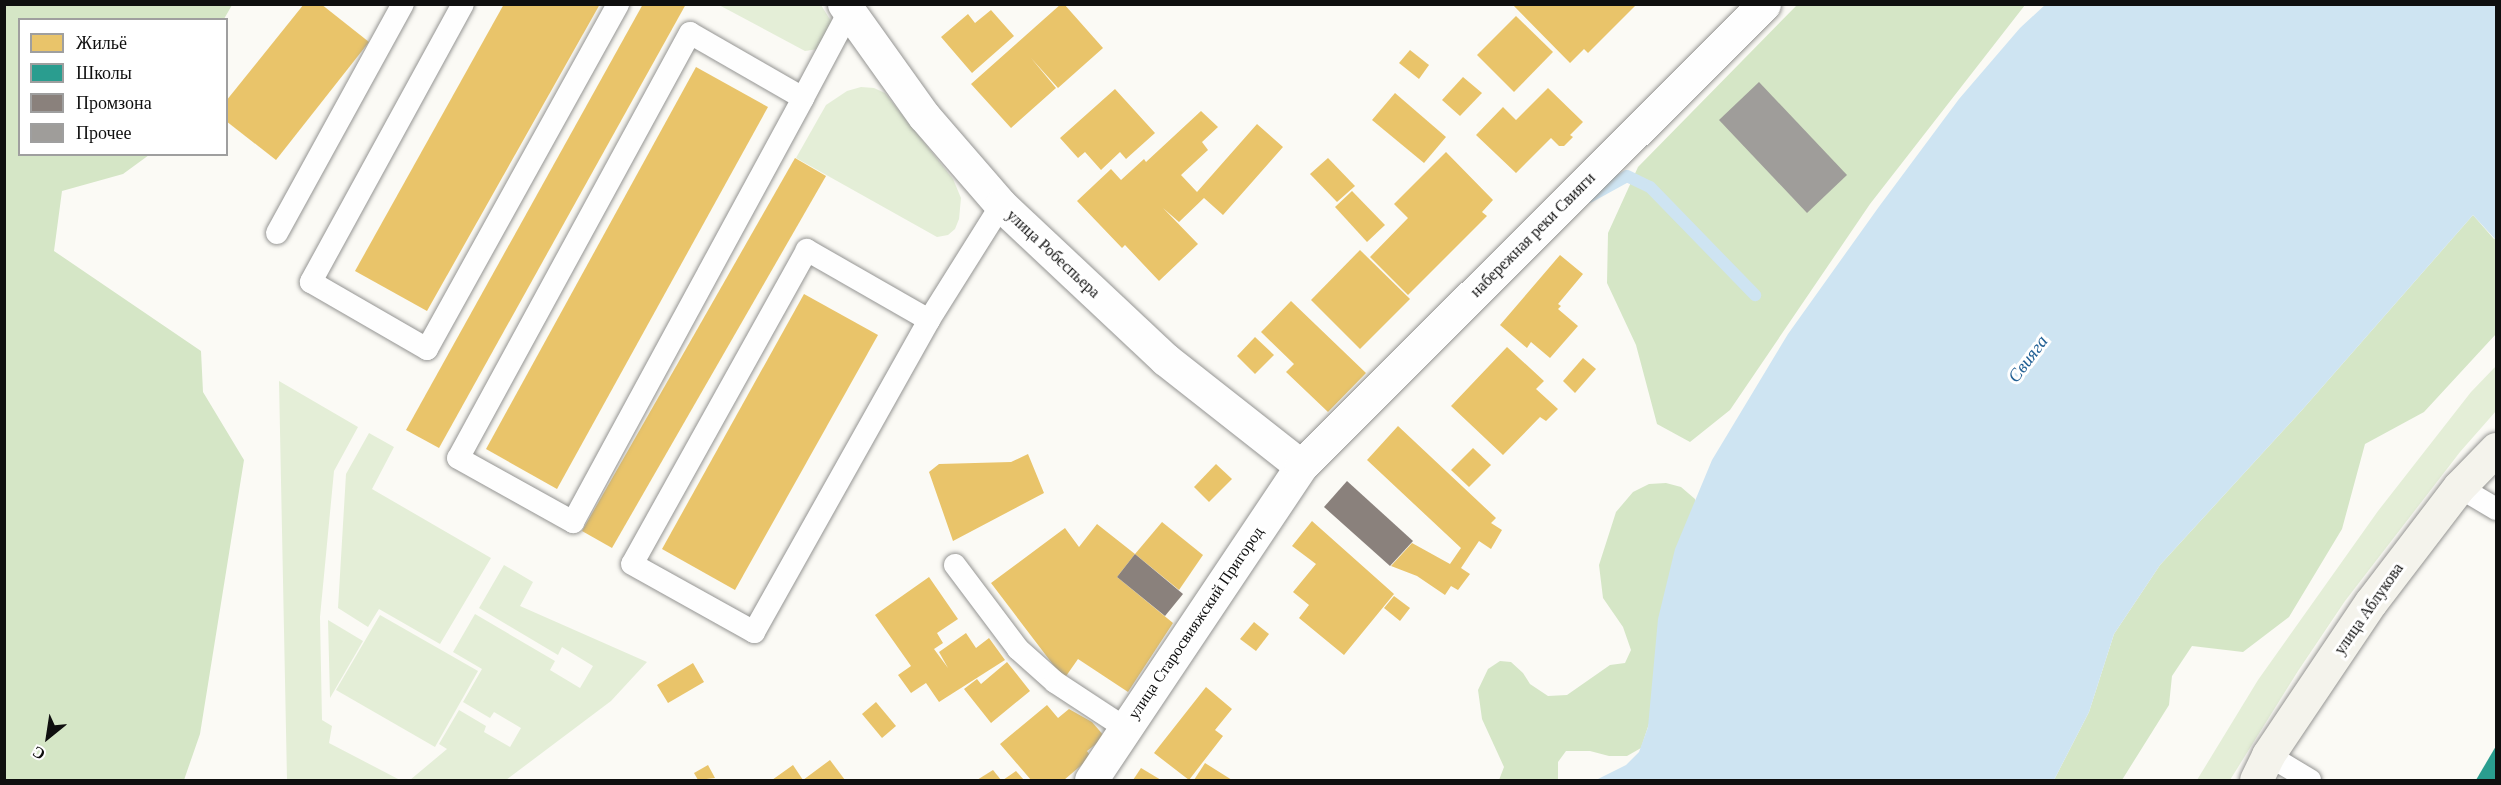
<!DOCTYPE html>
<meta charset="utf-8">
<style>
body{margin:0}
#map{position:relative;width:2501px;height:785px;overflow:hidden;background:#fbfaf5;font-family:Georgia,serif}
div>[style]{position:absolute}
.green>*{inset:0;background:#e4eed7}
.forest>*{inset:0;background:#d5e6c6}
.water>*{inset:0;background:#cee4f2}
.homes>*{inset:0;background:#e9c46a}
.schools>*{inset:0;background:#2a9d8f}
.industry>*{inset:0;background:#8a817c}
.stream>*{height:12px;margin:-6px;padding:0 6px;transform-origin:6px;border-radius:6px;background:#cee4f2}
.building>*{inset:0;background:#9f9d9a}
.roads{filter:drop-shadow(0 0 2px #959593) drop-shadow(0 0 2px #959593)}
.lane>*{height:22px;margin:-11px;padding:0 11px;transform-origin:11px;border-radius:11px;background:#fefefe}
.street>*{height:33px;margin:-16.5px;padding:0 16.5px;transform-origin:16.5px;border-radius:16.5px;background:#fefefe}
.secondary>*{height:33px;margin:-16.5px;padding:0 16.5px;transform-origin:16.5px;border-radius:16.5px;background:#f4f3ec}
span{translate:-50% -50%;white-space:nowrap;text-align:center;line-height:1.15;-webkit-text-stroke:6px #fff;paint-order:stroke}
.street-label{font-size:16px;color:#0f0f0f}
.water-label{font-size:18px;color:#236195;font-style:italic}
.frame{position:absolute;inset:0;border:6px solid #0f0f0f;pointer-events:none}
.legend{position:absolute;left:18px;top:18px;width:210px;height:138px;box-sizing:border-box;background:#fff;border:2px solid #9f9f9f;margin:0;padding:8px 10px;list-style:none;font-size:18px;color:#0f0f0f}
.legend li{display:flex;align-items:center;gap:12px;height:30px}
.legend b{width:30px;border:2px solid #9f9f9f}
.north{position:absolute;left:18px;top:707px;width:60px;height:60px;-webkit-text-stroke:4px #fff;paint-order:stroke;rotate:210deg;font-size:16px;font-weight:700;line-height:24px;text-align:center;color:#0f0f0f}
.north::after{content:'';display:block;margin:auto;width:21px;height:27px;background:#0f0f0f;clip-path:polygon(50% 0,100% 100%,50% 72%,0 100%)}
</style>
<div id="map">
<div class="green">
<div style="clip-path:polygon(719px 5px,821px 5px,834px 26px,818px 49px,805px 51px)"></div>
<div style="clip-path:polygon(861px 87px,874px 88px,885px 93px,953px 179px,961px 198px,959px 219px,955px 229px,948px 235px,937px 237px,796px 158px,826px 105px,847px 91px)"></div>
<div style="clip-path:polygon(2496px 366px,2496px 411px,2460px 452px,2345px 601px,2298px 671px,2230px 780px,2197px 780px,2258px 680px,2378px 511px,2471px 392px)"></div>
<div style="clip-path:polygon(279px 381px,358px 427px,334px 471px,320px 617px,322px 720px,332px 726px,329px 743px,400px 780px,287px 780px)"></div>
<div style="clip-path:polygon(369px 433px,394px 447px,372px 489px,491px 558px,440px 644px,379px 609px,368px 627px,338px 608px,346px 474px)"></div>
<div style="clip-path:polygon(504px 565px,533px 582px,520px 606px,647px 662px,611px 701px,506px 780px,410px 780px,447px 749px,439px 744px,459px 710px,486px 726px,484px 732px,510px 747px,521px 728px,494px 712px,490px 718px,463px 702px,482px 669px,453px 652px,475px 614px,555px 661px,550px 670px,580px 688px,593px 666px,562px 647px,558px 655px,479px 608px)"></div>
<div style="clip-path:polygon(380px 615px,478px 671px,435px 747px,336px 690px)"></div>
<div style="clip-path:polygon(328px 620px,363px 641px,330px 698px)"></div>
</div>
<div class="forest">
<div style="clip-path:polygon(5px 4px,232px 5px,224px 19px,20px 20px,20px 154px,149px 155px,123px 174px,62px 191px,54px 251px,201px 351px,203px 392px,244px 460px,200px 734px,184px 780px,5px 780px)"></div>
<div style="clip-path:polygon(1797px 5px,2025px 5px,1870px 204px,1730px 410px,1690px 442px,1657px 424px,1636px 345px,1607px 283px,1608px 233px,1638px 167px)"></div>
<div style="clip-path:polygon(2473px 215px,2494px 239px,2496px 238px,2496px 334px,2424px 412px,2365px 444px,2342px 529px,2289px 617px,2243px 652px,2192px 646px,2172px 676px,2169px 705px,2122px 780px,2054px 780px,2089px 712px,2114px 634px,2160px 565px,2302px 410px)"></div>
<div style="clip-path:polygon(1666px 483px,1681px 487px,1695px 499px,1701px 522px,1670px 660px,1641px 748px,1627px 756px,1609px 756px,1590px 751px,1566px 751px,1558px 762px,1558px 780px,1499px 780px,1504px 767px,1482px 719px,1478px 690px,1488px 669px,1500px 661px,1511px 662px,1523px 673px,1530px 684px,1548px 696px,1567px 695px,1610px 665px,1625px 663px,1631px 650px,1623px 627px,1603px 598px,1599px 565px,1616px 512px,1633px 492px,1649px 484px)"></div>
</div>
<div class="water">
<div style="clip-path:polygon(2046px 4px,2496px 5px,2496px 238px,2495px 239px,2473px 215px,2302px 410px,2160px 565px,2114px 634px,2089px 712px,2054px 780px,1596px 780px,1626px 765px,1639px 752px,1648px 727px,1658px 619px,1675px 549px,1712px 460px,1788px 334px,1878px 208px,1959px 99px,2020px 28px)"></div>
</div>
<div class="homes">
<div style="clip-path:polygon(304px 4px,321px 4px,369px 42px,276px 160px,226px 121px,226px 101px)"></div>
<div style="clip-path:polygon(504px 4px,600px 4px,427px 311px,355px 271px)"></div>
<div style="clip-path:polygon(643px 4px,686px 4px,439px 448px,406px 430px)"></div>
<div style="clip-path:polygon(1061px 4px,1064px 4px,1103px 48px,1058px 88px,1031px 58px,1056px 88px,1011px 128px,971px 84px)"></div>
<div style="clip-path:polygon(1512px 4px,1637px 4px,1588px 53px,1584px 49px,1570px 63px)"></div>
<div style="clip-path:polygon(991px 10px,1014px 36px,972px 73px,941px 37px,968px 14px,975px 23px)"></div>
<div style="clip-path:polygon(1516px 16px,1553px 52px,1514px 92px,1477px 55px)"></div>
<div style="clip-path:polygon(1410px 50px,1429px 65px,1419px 79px,1399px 63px)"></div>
<div style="clip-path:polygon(696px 67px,768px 107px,557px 489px,486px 449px)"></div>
<div style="clip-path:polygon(1463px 77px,1482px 93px,1460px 116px,1442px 100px)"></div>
<div style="clip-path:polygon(1548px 88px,1583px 122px,1570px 135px,1573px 137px,1564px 146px,1559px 146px,1551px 138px,1516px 173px,1476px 135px,1503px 107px,1516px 120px)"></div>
<div style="clip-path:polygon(1115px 89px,1155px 133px,1126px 159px,1120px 152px,1101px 170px,1085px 152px,1078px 158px,1060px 138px)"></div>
<div style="clip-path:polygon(1395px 93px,1446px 137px,1424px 163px,1372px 120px)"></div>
<div style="clip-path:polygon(1201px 111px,1218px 127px,1202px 142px,1208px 150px,1181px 175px,1197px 192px,1257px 124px,1283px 147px,1223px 215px,1204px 198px,1179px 222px,1163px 208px,1198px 244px,1159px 281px,1125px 245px,1122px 248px,1077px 201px,1111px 169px,1121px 180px,1144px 159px,1146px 162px)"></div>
<div style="clip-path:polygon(1446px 152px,1493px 200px,1482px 212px,1487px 216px,1408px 295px,1370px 257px,1408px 218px,1394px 204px)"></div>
<div style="clip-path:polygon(795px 158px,826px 176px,612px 548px,582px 531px)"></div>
<div style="clip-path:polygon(1328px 158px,1355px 186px,1337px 202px,1310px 174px)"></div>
<div style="clip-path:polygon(1352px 191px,1385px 225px,1367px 242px,1335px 207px)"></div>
<div style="clip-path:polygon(1360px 250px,1410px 299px,1360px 349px,1311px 300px)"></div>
<div style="clip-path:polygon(1560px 255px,1583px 274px,1558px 304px,1561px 306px,1558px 309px,1578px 326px,1550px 358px,1531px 342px,1527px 348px,1500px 325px)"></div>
<div style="clip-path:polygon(804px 294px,878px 335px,735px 590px,662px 549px)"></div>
<div style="clip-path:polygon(1291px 301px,1366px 373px,1328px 412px,1286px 372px,1294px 364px,1261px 332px)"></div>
<div style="clip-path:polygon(1255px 337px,1274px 355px,1255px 374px,1237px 356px)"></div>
<div style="clip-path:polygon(1507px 347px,1544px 381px,1536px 389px,1558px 409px,1546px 421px,1540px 417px,1503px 455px,1451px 406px)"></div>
<div style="clip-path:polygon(1583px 358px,1596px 369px,1575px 393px,1563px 381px)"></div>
<div style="clip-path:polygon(1398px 426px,1496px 518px,1491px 523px,1502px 530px,1491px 549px,1479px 541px,1461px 568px,1470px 574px,1458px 590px,1451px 586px,1445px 595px,1417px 576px,1391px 566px,1412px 543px,1450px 564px,1461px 548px,1367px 460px)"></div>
<div style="clip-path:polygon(1473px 448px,1491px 465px,1469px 487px,1451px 470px)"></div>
<div style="clip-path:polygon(1028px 454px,1044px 493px,953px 541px,929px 472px,939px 464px,1011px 462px)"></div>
<div style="clip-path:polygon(1216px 464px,1232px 479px,1209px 502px,1194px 487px)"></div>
<div style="clip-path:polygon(1312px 521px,1394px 594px,1344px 655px,1299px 618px,1309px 605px,1293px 592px,1316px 564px,1292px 546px)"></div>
<div style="clip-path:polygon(1162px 522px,1203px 555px,1179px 590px,1135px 554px)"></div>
<div style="clip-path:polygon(1097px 524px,1135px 554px,1117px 577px,1173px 623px,1128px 692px,1078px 659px,1064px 679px,991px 583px,1065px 528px,1079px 547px)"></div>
<div style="clip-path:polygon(929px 577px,958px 619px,937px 633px,943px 643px,934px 649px,948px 668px,939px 652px,966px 633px,976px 648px,989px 638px,1005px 660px,939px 702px,926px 683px,911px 693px,898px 675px,911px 666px,875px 615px)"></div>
<div style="clip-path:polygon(1394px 596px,1410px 608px,1400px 621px,1384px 608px)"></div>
<div style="clip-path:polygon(1254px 622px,1269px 634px,1256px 651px,1240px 639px)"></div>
<div style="clip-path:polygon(1007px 662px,1030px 691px,991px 723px,964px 689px,977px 679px,981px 684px)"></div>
<div style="clip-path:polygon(693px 663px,704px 682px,668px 703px,657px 685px)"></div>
<div style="clip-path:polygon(1206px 687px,1232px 709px,1215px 730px,1223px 736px,1189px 780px,1154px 753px)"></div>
<div style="clip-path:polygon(876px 702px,896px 726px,882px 738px,862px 714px)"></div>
<div style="clip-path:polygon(1047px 705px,1058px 718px,1069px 709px,1092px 722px,1105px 737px,1087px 751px,1091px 757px,1064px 780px,1031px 780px,1000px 744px)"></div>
<div style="clip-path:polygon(830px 760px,845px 780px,772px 780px,793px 765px,803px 780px)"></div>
<div style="clip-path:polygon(1205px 763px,1232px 780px,1194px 780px)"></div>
<div style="clip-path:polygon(708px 765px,715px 778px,698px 780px,694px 773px)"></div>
<div style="clip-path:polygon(1141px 768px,1161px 780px,1133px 780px)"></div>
<div style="clip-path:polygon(993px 770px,1001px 780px,977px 780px)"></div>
<div style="clip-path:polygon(1016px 771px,1024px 780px,1003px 780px)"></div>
</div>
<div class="schools">
<div style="clip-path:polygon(2496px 746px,2496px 780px,2476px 780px)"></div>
</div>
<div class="industry">
<div style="clip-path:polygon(1347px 481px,1413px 541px,1390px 566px,1324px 507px)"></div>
<div style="clip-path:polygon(1135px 554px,1183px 594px,1165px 616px,1117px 577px)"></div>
</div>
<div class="stream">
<div style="left:1589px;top:197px;width:43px;rotate:-28.9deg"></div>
<div style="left:1627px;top:176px;width:25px;rotate:26deg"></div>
<div style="left:1650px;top:187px;width:151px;rotate:45.8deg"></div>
</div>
<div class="building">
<div style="clip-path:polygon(1759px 82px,1847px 175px,1807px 213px,1719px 120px)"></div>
</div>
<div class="roads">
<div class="lane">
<div style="left:463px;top:4px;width:317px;rotate:118.7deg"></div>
<div style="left:311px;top:282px;width:134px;rotate:30deg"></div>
<div style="left:427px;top:349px;width:394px;rotate:-61deg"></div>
<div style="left:803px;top:98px;width:130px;rotate:-150.1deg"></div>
<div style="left:690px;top:33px;width:484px;rotate:118.6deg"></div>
<div style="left:458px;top:458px;width:132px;rotate:29.1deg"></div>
<div style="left:573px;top:522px;width:482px;rotate:-61.5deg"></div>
<div style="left:803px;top:98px;width:98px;rotate:-61.9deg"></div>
<div style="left:277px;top:233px;width:261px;rotate:-61.2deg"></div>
<div style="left:929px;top:320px;width:141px;rotate:-150.2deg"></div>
<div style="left:807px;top:250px;width:359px;rotate:119.1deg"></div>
<div style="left:632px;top:564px;width:140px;rotate:29.1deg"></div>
<div style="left:754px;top:632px;width:358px;rotate:-60.7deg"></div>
<div style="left:929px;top:320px;width:136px;rotate:-57.9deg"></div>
<div style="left:2459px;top:487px;width:43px;rotate:30.7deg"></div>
<div style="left:955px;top:565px;width:105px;rotate:53.1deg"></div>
<div style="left:1018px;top:649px;width:50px;rotate:41.7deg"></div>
<div style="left:1055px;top:682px;width:84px;rotate:33.3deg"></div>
<div style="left:2268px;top:755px;width:49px;rotate:30.8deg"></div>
</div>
<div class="street">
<div style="left:844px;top:4px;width:138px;rotate:54.5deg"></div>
<div style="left:924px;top:116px;width:118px;rotate:49.1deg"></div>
<div style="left:1001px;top:205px;width:225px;rotate:43.2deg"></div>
<div style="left:1165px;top:359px;width:173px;rotate:38.2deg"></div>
<div style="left:1091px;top:780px;width:378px;rotate:-56.2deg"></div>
<div style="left:1301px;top:466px;width:654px;rotate:-44.94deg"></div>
</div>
<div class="secondary">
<div style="left:2256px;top:780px;width:28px;rotate:-64deg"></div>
<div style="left:2268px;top:755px;width:184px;rotate:-56.1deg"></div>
<div style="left:2371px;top:602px;width:145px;rotate:-52.6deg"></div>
<div style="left:2459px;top:487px;width:53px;rotate:-45.8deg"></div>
</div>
</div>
<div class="street-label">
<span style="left:1533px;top:235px;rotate:-45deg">набережная реки Свияги</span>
<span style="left:1053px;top:254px;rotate:43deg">улица Робеспьера</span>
<span style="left:2369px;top:609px;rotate:-55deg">улица Аблукова</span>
<span style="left:1196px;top:623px;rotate:-56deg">улица Старосвияжский Пригород</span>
</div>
<div class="water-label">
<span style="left:2028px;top:359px;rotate:-53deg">Свияга</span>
</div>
<div class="frame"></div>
<ul class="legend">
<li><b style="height:16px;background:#e9c46a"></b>Жильё</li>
<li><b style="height:16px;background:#2a9d8f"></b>Школы</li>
<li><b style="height:16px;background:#8a817c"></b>Промзона</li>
<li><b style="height:16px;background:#9f9d9a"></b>Прочее</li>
</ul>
<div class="north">С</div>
</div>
